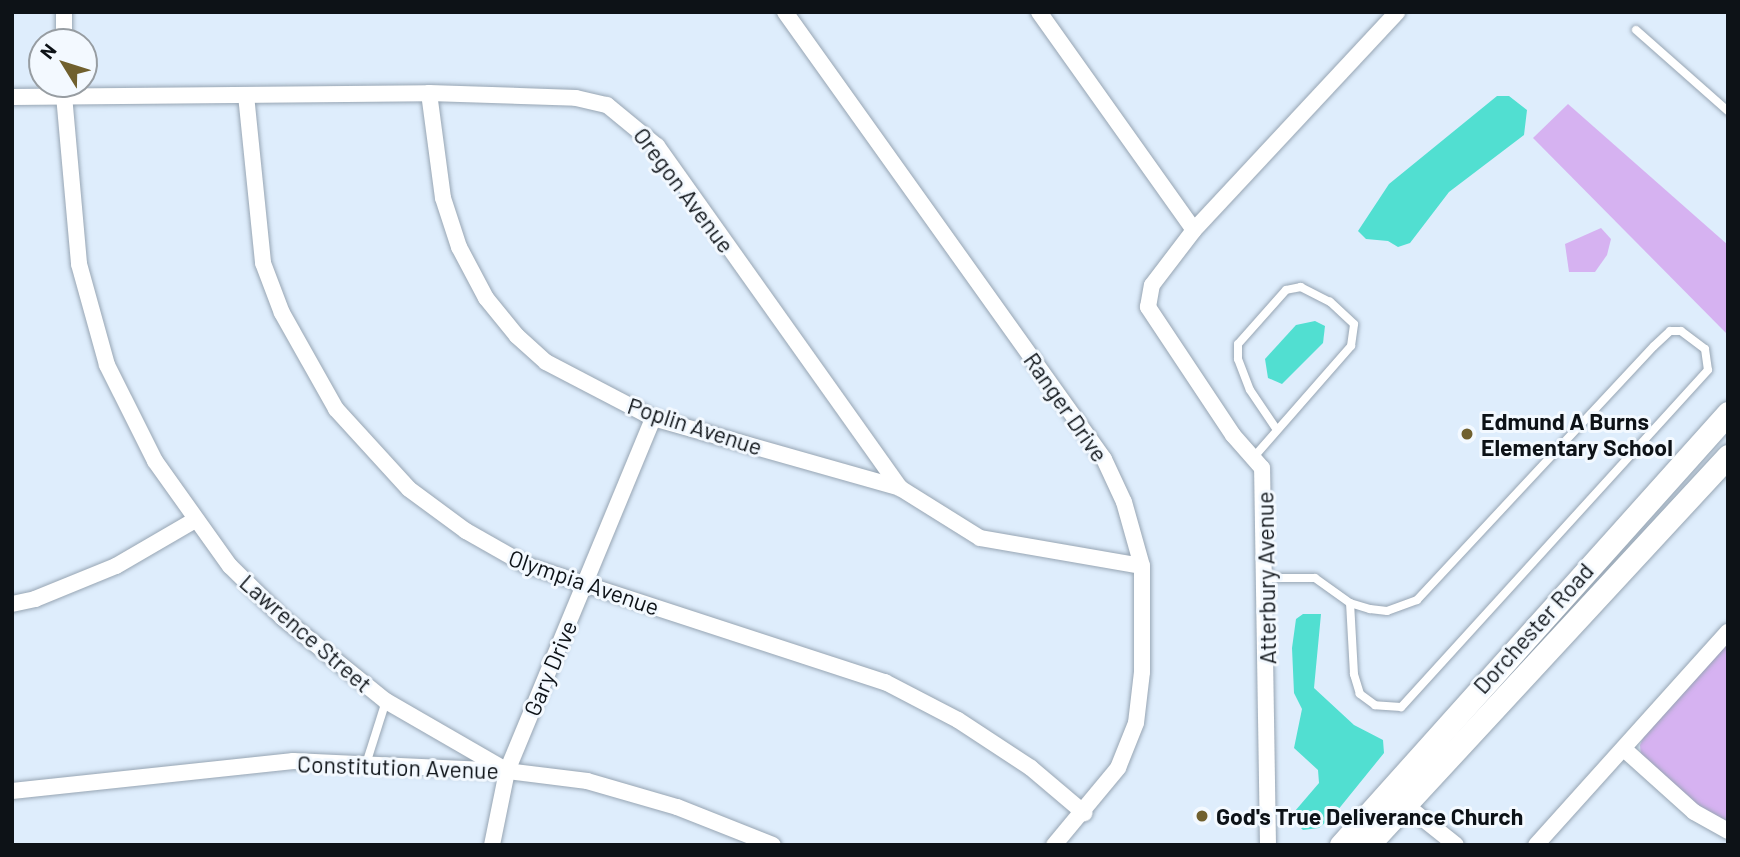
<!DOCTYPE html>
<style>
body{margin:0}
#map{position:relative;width:1740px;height:857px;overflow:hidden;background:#deedfc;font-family:Barlow,sans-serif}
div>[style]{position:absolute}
.green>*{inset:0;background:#d6b2f1}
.water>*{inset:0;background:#51dfd1}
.roads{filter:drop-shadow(0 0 2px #97a5b3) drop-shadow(0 0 2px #97a5b3)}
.service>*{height:8px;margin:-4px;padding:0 4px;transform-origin:4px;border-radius:4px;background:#fff}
.minor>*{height:16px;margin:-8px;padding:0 8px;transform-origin:8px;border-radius:8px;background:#fff}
.secondary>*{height:23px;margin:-11.5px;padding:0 11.5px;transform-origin:11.5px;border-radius:11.5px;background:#fff}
.dots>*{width:19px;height:19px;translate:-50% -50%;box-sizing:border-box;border:4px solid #f3f9ff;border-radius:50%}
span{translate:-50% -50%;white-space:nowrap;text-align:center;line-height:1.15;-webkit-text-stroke:6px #f3f9ff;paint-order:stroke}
.street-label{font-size:23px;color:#0d1217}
.poi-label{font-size:23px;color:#0d1217;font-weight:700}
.left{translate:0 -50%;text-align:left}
.frame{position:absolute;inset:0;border:14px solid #0d1217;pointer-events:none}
.north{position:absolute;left:28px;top:28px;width:70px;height:70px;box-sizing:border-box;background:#f3f9ff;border:2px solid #979da2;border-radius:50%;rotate:308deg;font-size:19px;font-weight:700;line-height:28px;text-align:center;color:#0d1217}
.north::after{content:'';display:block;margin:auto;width:24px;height:32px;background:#70602e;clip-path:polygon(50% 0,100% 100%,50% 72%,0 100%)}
</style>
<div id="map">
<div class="green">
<div style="clip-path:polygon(1568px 104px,1728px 245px,1728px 335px,1533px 138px)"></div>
<div style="clip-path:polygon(1601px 228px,1611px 239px,1607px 255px,1595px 272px,1569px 272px,1565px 244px)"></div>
<div style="clip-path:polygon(1728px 641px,1728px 823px,1696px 806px,1641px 757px,1640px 745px,1645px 733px)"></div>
</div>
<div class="water">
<div style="clip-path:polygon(1497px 96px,1509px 96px,1527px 110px,1524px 135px,1449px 192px,1410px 243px,1398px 247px,1388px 241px,1366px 239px,1358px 231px,1389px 184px)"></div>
<div style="clip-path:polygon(1315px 321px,1325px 326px,1323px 343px,1282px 384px,1268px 378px,1265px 359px,1296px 325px)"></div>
<div style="clip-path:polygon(1303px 614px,1321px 614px,1314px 688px,1354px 725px,1383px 740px,1384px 753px,1333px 816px,1319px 828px,1303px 830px,1296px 823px,1295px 811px,1319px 783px,1318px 770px,1294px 748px,1302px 709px,1294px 693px,1292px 648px,1296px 619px)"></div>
</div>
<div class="roads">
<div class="service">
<div style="left:1636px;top:30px;width:123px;rotate:41.4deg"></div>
<div style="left:1253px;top:458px;width:149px;rotate:-48.8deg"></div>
<div style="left:1351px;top:346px;width:22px;rotate:-82deg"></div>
<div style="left:1354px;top:324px;width:33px;rotate:-137deg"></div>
<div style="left:1330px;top:302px;width:33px;rotate:-153deg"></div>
<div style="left:1301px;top:287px;width:15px;rotate:169deg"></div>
<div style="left:1286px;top:290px;width:72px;rotate:131.6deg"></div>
<div style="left:1238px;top:344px;width:15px;rotate:90deg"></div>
<div style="left:1238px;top:359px;width:33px;rotate:69deg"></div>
<div style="left:1250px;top:390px;width:48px;rotate:56deg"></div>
<div style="left:1267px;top:578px;width:48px"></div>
<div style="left:1315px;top:578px;width:43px;rotate:35.5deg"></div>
<div style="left:1350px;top:603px;width:21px;rotate:17deg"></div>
<div style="left:1370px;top:609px;width:17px;rotate:7deg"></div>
<div style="left:1387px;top:611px;width:32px;rotate:-20deg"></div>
<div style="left:1417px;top:600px;width:347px;rotate:-47deg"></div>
<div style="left:1654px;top:346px;width:22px;rotate:-43deg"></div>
<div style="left:1670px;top:331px;width:11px"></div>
<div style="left:1681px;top:331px;width:30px;rotate:37deg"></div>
<div style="left:1705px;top:349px;width:21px;rotate:82deg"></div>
<div style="left:1708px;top:370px;width:456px;rotate:132.3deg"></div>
<div style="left:1401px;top:707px;width:26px;rotate:-176deg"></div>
<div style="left:1375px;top:705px;width:19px;rotate:-144deg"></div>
<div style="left:1360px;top:694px;width:21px;rotate:-107deg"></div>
<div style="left:1354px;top:674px;width:71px;rotate:-93.2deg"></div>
<div style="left:366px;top:764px;width:66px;rotate:-72.4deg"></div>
</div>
<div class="minor">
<div style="left:785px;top:12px;width:549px;rotate:54.49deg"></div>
<div style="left:1104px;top:459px;width:47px;rotate:65.1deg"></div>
<div style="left:1124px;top:502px;width:66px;rotate:74.3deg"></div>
<div style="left:1142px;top:566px;width:106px;rotate:90deg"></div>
<div style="left:1142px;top:672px;width:51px;rotate:96.7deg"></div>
<div style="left:1136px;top:723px;width:48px;rotate:111.8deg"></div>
<div style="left:1118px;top:768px;width:100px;rotate:129.7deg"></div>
<div style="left:1039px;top:12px;width:267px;rotate:54.6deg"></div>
<div style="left:64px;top:42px;width:30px;rotate:-90deg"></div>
<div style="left:63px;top:84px;width:181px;rotate:84.9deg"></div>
<div style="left:79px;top:264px;width:105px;rotate:74.5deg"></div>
<div style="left:107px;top:365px;width:107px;rotate:63.4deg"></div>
<div style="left:155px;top:461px;width:129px;rotate:54.5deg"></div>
<div style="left:230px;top:566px;width:74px;rotate:44.5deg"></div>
<div style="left:283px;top:618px;width:132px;rotate:38.9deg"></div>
<div style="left:386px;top:701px;width:140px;rotate:30deg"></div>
<div style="left:429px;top:93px;width:106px;rotate:82.4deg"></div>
<div style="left:443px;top:198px;width:52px;rotate:71.9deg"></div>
<div style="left:459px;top:247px;width:58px;rotate:62.1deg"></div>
<div style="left:486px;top:298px;width:49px;rotate:50.8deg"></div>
<div style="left:517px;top:336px;width:39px;rotate:42deg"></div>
<div style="left:546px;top:362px;width:121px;rotate:27.6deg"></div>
<div style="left:653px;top:418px;width:257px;rotate:15.8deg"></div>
<div style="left:246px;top:95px;width:169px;rotate:84.2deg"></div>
<div style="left:263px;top:263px;width:53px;rotate:69.2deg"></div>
<div style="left:282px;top:313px;width:110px;rotate:60.6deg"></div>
<div style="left:336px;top:409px;width:108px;rotate:47.6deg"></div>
<div style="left:409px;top:489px;width:71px;rotate:36.4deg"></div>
<div style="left:466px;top:531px;width:69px;rotate:29.5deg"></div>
<div style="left:526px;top:565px;width:378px;rotate:18.1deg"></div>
<div style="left:885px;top:682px;width:82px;rotate:27.5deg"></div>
<div style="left:958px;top:720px;width:87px;rotate:33.3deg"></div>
<div style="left:1031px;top:768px;width:70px;rotate:40.3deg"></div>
<div style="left:12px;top:97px;width:417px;rotate:-0.5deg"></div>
<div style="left:429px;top:93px;width:147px;rotate:1.9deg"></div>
<div style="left:576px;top:98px;width:32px;rotate:13deg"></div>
<div style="left:607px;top:105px;width:65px;rotate:39.4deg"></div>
<div style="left:657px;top:146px;width:420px;rotate:54.6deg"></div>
<div style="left:900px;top:488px;width:94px;rotate:32deg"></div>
<div style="left:980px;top:538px;width:164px;rotate:9.8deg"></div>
<div style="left:12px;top:604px;width:24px;rotate:-12deg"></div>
<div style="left:35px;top:599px;width:87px;rotate:-22.2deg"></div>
<div style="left:116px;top:566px;width:91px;rotate:-30.2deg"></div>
<div style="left:1624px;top:749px;width:94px;rotate:42deg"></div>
<div style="left:1694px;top:812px;width:39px;rotate:29deg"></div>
<div style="left:12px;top:791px;width:283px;rotate:-6.1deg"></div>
<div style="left:293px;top:761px;width:214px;rotate:2.7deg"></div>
<div style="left:507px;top:771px;width:81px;rotate:7.1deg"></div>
<div style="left:587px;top:781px;width:94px;rotate:16.1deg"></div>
<div style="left:677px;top:807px;width:103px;rotate:21.6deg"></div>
<div style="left:1397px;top:798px;width:75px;rotate:38.5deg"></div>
<div style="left:492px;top:845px;width:76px;rotate:-78.5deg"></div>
<div style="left:507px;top:771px;width:382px;rotate:-67.5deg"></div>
<div style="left:1268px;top:845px;width:377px;rotate:-90.9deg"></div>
<div style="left:1262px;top:468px;width:44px;rotate:-131.3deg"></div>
<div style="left:1233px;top:435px;width:154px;rotate:-123.6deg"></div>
<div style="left:1148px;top:307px;width:22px;rotate:-80deg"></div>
<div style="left:1152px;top:285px;width:69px;rotate:-52.6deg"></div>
<div style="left:1194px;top:230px;width:298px;rotate:-47deg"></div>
<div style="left:1536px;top:845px;width:287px;rotate:-48deg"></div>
</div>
<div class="secondary">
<div style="left:1341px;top:845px;width:580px;rotate:-48.14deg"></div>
<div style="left:1368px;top:845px;width:530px;rotate:-47.22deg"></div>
</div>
</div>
<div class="dots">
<div style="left:1467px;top:434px;background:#70602e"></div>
<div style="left:1202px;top:816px;background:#70602e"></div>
</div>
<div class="street-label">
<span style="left:684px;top:190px;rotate:53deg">Oregon Avenue</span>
<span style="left:1066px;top:407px;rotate:55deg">Ranger Drive</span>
<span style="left:695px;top:426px;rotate:18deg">Poplin Avenue</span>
<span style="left:1266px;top:578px;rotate:-91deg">Atterbury Avenue</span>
<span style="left:584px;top:582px;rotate:19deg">Olympia Avenue</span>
<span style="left:1533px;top:628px;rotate:-48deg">Dorchester Road</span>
<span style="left:306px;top:633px;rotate:41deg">Lawrence Street</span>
<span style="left:550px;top:668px;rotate:-67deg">Gary Drive</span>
<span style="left:398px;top:767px;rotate:2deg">Constitution Avenue</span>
</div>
<div class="poi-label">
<span class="left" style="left:1481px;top:434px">Edmund A Burns<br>Elementary School</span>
<span class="left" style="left:1216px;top:816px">God's True Deliverance Church</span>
</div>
<div class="frame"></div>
<div class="north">N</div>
</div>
